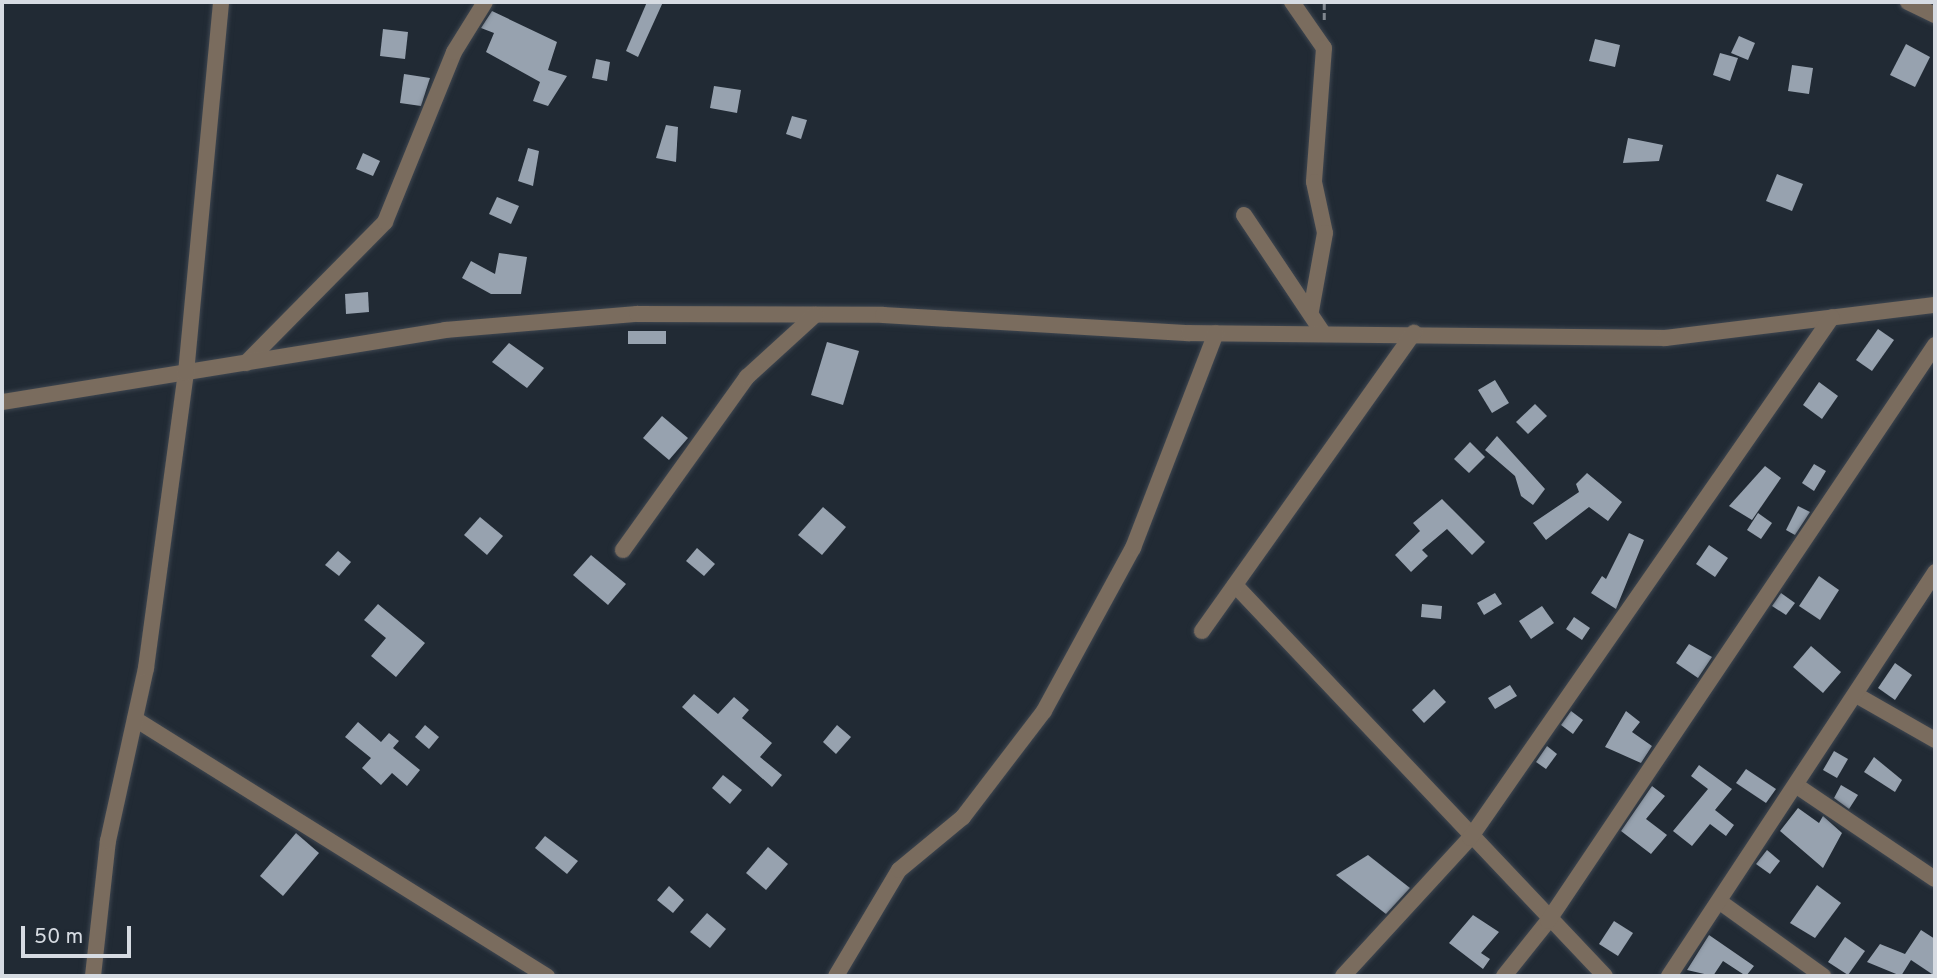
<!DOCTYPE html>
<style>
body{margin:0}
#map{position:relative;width:1937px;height:978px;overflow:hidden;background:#212a34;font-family:Overpass,sans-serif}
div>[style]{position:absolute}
.building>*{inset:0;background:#97a2af}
.path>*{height:2.5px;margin-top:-1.25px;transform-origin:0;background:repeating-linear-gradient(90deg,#80878f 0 7px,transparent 0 10.5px)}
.roads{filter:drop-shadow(0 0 2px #3e4650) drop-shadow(0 0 2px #3e4650)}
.minor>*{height:16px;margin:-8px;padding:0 8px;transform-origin:8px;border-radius:8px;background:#7a6c5e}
span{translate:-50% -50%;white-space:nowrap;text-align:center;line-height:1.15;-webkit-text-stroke:7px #212a34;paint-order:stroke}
.frame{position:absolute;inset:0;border:4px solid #d6dbe2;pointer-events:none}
.scale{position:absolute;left:21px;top:926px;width:110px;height:32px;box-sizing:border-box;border:4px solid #d6dbe2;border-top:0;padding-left:9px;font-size:21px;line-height:24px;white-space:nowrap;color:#d6dbe2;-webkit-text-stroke:5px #212a34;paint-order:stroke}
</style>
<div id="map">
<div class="building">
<div style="clip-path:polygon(647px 2px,663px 2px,638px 57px,626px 51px)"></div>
<div style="clip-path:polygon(492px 11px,557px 42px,548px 70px,567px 76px,548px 106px,533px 101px,540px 82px,486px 52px,494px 33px,481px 28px)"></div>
<div style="clip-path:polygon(383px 29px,408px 32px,405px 59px,380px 56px)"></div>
<div style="clip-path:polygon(1739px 36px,1755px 43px,1748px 60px,1731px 53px)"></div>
<div style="clip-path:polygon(1595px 39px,1620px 45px,1615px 67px,1589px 61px)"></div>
<div style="clip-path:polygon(1906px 44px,1930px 57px,1915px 87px,1890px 75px)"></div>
<div style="clip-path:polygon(1720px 53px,1738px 58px,1730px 81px,1713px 75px)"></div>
<div style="clip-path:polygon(596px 59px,610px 62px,607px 81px,592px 78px)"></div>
<div style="clip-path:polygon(1792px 65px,1813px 68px,1809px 94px,1788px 91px)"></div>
<div style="clip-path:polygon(404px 74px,430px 78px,421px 106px,400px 103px)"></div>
<div style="clip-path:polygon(714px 86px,741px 90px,737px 113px,710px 108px)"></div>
<div style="clip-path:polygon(792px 116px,807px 120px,801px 139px,786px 134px)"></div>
<div style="clip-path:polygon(666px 125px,678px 127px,676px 162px,656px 158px)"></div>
<div style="clip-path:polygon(1628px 138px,1663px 145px,1659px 161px,1623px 163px)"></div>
<div style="clip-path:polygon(528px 148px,539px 151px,533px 186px,518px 181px)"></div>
<div style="clip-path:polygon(363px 153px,380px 161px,373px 176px,356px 169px)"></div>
<div style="clip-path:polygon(1777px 174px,1803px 184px,1792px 211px,1766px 201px)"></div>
<div style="clip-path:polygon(497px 197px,519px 206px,511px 224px,489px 214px)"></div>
<div style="clip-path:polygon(499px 253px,527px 257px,521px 294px,491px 294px,462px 278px,471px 261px,495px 274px)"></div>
<div style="clip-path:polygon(368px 292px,369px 312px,346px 314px,345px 294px)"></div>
<div style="clip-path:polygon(1878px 329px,1894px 340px,1872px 371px,1856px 360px)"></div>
<div style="clip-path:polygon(628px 331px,666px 331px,666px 344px,628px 344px)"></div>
<div style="clip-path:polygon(827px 342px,859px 351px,843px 405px,811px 395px)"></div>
<div style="clip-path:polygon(509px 343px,544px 368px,527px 388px,492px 362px)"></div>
<div style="clip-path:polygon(1495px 380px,1509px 403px,1492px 413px,1478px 390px)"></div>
<div style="clip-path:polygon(1819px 382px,1838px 396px,1822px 419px,1803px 405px)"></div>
<div style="clip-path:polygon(1535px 404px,1547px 416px,1528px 434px,1516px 422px)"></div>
<div style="clip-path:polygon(662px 416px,688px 438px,669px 460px,643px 438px)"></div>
<div style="clip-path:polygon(1497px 436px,1545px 489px,1533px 505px,1521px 496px,1515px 476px,1485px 450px)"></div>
<div style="clip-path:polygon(1470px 442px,1485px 457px,1469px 473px,1454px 459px)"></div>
<div style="clip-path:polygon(1814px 464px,1826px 471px,1814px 491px,1802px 483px)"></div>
<div style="clip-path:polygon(1765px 466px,1781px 478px,1752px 520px,1729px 506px)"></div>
<div style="clip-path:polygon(1587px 473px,1622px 502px,1608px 521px,1589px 507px,1546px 540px,1533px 523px,1579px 492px,1576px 484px)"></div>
<div style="clip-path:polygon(1442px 499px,1485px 542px,1472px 555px,1447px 529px,1422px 550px,1428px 556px,1411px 572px,1395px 555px,1420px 531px,1413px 523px)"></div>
<div style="clip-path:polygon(1798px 506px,1810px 512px,1795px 535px,1786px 530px)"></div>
<div style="clip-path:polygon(823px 507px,846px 527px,822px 555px,798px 535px)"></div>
<div style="clip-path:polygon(1758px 513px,1772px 523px,1761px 539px,1747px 530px)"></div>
<div style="clip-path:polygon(480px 517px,503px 536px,487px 555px,464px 535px)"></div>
<div style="clip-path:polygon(1629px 533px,1644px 540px,1616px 609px,1591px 593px,1602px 576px,1606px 579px)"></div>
<div style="clip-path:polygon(1709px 545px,1728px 558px,1715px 577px,1696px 564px)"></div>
<div style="clip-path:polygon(697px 548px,715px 564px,704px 576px,686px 561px)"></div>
<div style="clip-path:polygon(338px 551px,351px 562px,339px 576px,325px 565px)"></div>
<div style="clip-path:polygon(591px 555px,626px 584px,608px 605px,573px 575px)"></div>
<div style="clip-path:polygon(1819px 576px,1839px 590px,1820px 620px,1799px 606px)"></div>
<div style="clip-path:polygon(1495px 593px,1502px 604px,1484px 615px,1477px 603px)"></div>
<div style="clip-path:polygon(1781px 593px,1795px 603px,1786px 615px,1772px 606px)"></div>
<div style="clip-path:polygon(378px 604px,425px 643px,396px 677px,371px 656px,386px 638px,364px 620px)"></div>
<div style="clip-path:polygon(1422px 604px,1442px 606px,1441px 619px,1421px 617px)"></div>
<div style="clip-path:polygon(1542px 606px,1554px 623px,1531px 639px,1519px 621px)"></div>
<div style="clip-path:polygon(1574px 617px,1590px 628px,1582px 640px,1566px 629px)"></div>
<div style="clip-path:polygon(1689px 644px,1712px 657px,1698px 678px,1676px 663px)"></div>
<div style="clip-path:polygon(1811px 646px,1841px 672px,1823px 693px,1793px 667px)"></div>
<div style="clip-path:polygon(1895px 663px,1912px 675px,1895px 700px,1878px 688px)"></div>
<div style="clip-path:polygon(1510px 685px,1517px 696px,1495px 709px,1488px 698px)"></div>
<div style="clip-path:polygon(1434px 689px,1446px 702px,1424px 723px,1412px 710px)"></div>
<div style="clip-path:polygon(694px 694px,718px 714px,734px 697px,749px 710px,742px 718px,772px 743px,760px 757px,782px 775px,772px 787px,682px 707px)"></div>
<div style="clip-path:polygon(1571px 711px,1583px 720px,1573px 734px,1561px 725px)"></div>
<div style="clip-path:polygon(1626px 711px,1640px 722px,1632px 732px,1652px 746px,1641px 763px,1605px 747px)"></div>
<div style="clip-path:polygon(358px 722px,381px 742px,389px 733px,399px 741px,393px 748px,420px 770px,407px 786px,392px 773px,381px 785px,362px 768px,371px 758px,345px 737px)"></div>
<div style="clip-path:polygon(425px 725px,439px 737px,429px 749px,415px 737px)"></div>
<div style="clip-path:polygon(837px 725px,851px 737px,836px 754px,823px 742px)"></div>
<div style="clip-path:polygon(1547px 746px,1557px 754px,1546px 769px,1536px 762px)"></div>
<div style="clip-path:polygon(1834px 751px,1848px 759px,1837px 778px,1823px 770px)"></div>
<div style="clip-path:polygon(1874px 757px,1902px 780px,1895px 792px,1864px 772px)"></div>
<div style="clip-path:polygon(1699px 765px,1732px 789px,1715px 810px,1734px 825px,1726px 836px,1710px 824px,1692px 846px,1673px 831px,1708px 789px,1691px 776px)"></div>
<div style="clip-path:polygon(1746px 769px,1776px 789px,1766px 803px,1736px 783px)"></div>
<div style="clip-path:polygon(723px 775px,742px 790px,730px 804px,712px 788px)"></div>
<div style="clip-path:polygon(1841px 785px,1858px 795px,1849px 809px,1834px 798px)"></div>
<div style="clip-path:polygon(1652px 786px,1665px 796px,1646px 819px,1667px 835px,1651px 854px,1621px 831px)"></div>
<div style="clip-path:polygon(1798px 808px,1819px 823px,1823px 816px,1842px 833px,1823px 868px,1780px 831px)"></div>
<div style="clip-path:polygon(296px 833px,319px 853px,283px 896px,260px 876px)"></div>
<div style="clip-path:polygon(545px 836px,578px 861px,567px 874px,535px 848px)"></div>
<div style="clip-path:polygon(768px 847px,788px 864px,766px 890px,746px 873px)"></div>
<div style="clip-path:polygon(1767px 850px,1780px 861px,1770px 874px,1756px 864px)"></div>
<div style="clip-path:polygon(1368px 855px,1410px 888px,1386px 914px,1336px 875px)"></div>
<div style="clip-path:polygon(1817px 885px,1841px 903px,1815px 938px,1790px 923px)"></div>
<div style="clip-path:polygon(669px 886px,684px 900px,673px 913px,657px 900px)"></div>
<div style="clip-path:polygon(707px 913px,726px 929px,710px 948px,690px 932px)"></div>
<div style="clip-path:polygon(1473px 915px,1499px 932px,1481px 953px,1490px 959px,1483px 969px,1449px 943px)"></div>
<div style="clip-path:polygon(1614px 921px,1633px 933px,1618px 956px,1599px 944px)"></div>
<div style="clip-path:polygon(1921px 930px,1935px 939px,1935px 976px,1911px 960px,1901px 976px,1867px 962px,1880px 944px,1905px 954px)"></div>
<div style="clip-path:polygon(1709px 935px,1754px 966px,1746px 976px,1723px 961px,1713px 976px,1687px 970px)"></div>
<div style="clip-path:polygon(1845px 937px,1865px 951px,1848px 975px,1828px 962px)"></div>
</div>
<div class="path">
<div style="left:1324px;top:20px;width:18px;rotate:-90deg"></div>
</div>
<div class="roads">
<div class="minor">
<div style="left:1292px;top:2px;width:56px;rotate:55.2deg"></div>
<div style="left:1324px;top:48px;width:134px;rotate:94.3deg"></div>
<div style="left:1314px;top:182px;width:52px;rotate:77.8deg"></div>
<div style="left:1325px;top:233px;width:79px;rotate:100.2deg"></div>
<div style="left:1908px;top:2px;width:30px;rotate:26deg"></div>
<div style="left:1244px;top:215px;width:142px;rotate:56.2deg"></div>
<div style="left:246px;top:363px;width:198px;rotate:-45.4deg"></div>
<div style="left:385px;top:222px;width:183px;rotate:-67.9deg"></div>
<div style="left:454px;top:52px;width:59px;rotate:-58.2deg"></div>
<div style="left:2px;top:402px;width:449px;rotate:-9.2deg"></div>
<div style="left:445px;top:330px;width:193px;rotate:-4.8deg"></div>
<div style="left:637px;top:314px;width:246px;rotate:0.2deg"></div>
<div style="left:883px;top:315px;width:307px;rotate:3.4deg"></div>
<div style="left:1189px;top:333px;width:476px;rotate:0.6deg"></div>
<div style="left:1665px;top:338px;width:272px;rotate:-7deg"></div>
<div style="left:623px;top:550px;width:213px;rotate:-54.4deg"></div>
<div style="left:747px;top:377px;width:92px;rotate:-42.4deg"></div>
<div style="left:1235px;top:585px;width:538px;rotate:46.58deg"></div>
<div style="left:1202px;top:631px;width:366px;rotate:-54.6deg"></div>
<div style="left:1858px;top:696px;width:89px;rotate:29.7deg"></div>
<div style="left:135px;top:719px;width:486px;rotate:32deg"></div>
<div style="left:1797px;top:786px;width:166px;rotate:34deg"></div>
<div style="left:1720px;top:902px;width:127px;rotate:35.7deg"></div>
<div style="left:93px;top:976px;width:136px;rotate:-83.7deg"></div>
<div style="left:108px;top:841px;width:177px;rotate:-77.6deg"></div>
<div style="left:146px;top:668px;width:298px;rotate:-82.3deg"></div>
<div style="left:186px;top:373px;width:373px;rotate:-84.6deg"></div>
<div style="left:836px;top:976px;width:123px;rotate:-59.3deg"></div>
<div style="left:899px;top:870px;width:83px;rotate:-39.6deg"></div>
<div style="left:963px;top:817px;width:133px;rotate:-52.6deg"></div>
<div style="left:1044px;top:711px;width:186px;rotate:-61.4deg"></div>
<div style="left:1133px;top:548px;width:230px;rotate:-68.9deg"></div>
<div style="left:1343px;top:976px;width:188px;rotate:-47.4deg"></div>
<div style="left:1470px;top:838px;width:634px;rotate:-55.21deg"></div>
<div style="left:1504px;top:976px;width:70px;rotate:-51.3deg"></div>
<div style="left:1548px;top:921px;width:694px;rotate:-56.1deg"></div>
<div style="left:1669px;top:976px;width:484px;rotate:-56.6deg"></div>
</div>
</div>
<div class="frame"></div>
<div class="scale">50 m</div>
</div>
